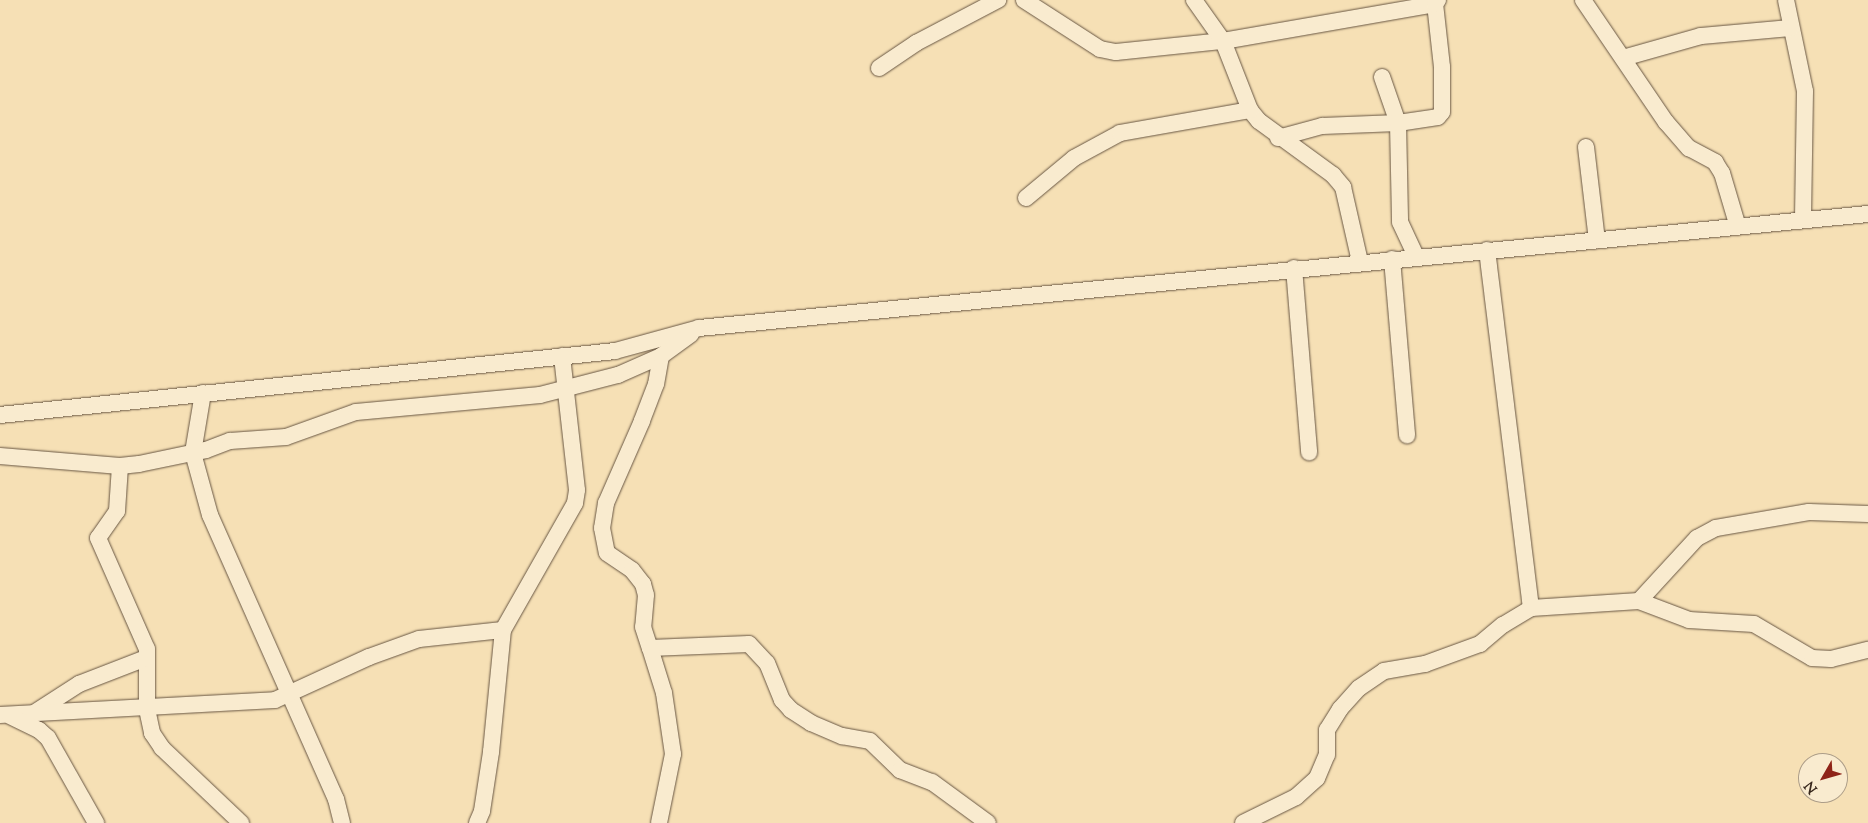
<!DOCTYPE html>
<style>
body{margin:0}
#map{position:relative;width:1868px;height:823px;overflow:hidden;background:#f6e0b5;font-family:"Sorts Mill Goudy",serif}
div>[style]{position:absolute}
.roads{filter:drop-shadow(0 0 1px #685643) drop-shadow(0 0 1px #685643)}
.minor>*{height:16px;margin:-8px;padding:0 8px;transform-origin:8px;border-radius:8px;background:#f9ebcf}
span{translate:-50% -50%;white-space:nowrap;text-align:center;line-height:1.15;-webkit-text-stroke:4px #f9ebcf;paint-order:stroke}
.north{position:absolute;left:1798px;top:753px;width:50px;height:50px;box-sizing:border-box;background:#f9ebcf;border:1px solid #ac9d88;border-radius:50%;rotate:232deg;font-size:14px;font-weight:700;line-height:20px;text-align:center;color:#38281d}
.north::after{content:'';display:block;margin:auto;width:18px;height:22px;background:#8f2418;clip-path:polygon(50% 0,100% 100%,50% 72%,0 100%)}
</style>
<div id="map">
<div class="roads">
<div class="minor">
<div style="left:1024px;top:0;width:90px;rotate:32.8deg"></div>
<div style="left:1100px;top:49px;width:16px;rotate:11deg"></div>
<div style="left:1116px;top:52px;width:108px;rotate:-5.9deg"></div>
<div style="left:1223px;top:41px;width:74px;rotate:68.6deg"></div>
<div style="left:1250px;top:110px;width:14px;rotate:51deg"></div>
<div style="left:1259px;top:121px;width:92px;rotate:36.1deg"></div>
<div style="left:1333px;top:175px;width:16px;rotate:50deg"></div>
<div style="left:1343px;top:187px;width:77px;rotate:77.2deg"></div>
<div style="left:1194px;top:0;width:50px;rotate:54.7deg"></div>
<div style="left:1223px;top:41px;width:215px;rotate:-9.9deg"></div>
<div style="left:1583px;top:0;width:148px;rotate:55.8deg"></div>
<div style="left:1666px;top:122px;width:35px;rotate:49deg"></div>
<div style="left:1689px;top:148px;width:30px;rotate:28deg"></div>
<div style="left:1715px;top:162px;width:13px;rotate:58deg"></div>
<div style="left:1722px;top:173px;width:56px;rotate:73.5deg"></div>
<div style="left:1786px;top:0;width:93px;rotate:78.2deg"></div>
<div style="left:1805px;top:91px;width:129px;rotate:90.9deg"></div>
<div style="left:1623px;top:58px;width:81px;rotate:-15.8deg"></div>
<div style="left:1701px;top:36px;width:90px;rotate:-5.1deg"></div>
<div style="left:879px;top:68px;width:45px;rotate:-34deg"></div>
<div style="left:916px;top:43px;width:93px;rotate:-27.7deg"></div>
<div style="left:1382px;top:77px;width:49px;rotate:70.8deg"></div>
<div style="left:1398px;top:123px;width:99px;rotate:88.8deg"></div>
<div style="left:1400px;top:222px;width:38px;rotate:65deg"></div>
<div style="left:1278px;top:138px;width:46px;rotate:-15.3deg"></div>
<div style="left:1322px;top:126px;width:76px;rotate:-2.3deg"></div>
<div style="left:1398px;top:123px;width:40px;rotate:-8.5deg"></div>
<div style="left:1438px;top:117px;width:6px;rotate:-51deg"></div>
<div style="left:1442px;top:112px;width:45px;rotate:-90deg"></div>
<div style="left:1442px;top:67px;width:63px;rotate:-96.3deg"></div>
<div style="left:1435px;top:4px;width:5px;rotate:-53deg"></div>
<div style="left:1586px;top:147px;width:94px;rotate:83.3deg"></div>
<div style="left:1026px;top:198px;width:62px;rotate:-39.8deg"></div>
<div style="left:1074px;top:158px;width:52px;rotate:-28.5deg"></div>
<div style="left:1120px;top:133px;width:132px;rotate:-10deg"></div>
<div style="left:1487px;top:250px;width:361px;rotate:83deg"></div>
<div style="left:1392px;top:259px;width:177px;rotate:85.1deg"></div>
<div style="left:1294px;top:268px;width:185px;rotate:85.3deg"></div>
<div style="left:661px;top:356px;width:28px;rotate:100deg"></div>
<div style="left:656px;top:384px;width:40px;rotate:111deg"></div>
<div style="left:642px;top:421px;width:90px;rotate:113.7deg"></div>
<div style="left:606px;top:503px;width:25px;rotate:99deg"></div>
<div style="left:602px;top:528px;width:25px;rotate:79deg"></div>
<div style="left:607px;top:553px;width:30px;rotate:34deg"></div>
<div style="left:632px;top:570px;width:18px;rotate:52deg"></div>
<div style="left:643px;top:584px;width:11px;rotate:75deg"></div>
<div style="left:646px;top:595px;width:32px;rotate:95deg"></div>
<div style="left:643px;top:627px;width:22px;rotate:72deg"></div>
<div style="left:650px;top:648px;width:99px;rotate:-2.3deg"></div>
<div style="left:749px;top:644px;width:26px;rotate:47deg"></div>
<div style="left:767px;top:663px;width:40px;rotate:68deg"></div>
<div style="left:782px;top:700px;width:13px;rotate:48deg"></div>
<div style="left:791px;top:710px;width:24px;rotate:33deg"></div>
<div style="left:811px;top:723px;width:34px;rotate:23deg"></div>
<div style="left:842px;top:736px;width:28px;rotate:10deg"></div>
<div style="left:870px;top:741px;width:42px;rotate:44deg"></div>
<div style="left:900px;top:770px;width:34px;rotate:21deg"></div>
<div style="left:932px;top:782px;width:69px;rotate:36.2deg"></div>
<div style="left:203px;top:393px;width:61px;rotate:99.5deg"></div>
<div style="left:193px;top:453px;width:64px;rotate:74.7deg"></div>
<div style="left:210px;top:515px;width:311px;rotate:66.1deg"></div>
<div style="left:336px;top:799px;width:25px;rotate:76deg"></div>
<div style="left:0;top:415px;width:618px;rotate:-5.94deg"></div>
<div style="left:615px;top:351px;width:87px;rotate:-15.3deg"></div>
<div style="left:699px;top:328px;width:1175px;rotate:-5.57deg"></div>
<div style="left:0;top:456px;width:120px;rotate:4.8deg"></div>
<div style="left:120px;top:466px;width:19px;rotate:-6deg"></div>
<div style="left:139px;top:464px;width:68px;rotate:-11.8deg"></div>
<div style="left:206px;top:450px;width:26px;rotate:-21deg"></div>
<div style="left:230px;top:441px;width:56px;rotate:-4.1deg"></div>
<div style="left:286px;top:437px;width:74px;rotate:-19.7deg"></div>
<div style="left:356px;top:412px;width:185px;rotate:-5.3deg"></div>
<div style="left:540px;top:395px;width:81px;rotate:-14.4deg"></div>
<div style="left:618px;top:375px;width:47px;rotate:-23.8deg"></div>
<div style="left:661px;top:356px;width:37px;rotate:-36deg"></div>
<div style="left:120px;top:466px;width:45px;rotate:93.8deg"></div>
<div style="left:117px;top:511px;width:33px;rotate:125deg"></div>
<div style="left:98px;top:538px;width:121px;rotate:66.2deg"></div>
<div style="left:147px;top:649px;width:60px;rotate:90deg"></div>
<div style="left:147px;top:709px;width:25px;rotate:78deg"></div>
<div style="left:152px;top:733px;width:18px;rotate:56deg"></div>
<div style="left:162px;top:748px;width:109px;rotate:43.5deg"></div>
<div style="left:1639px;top:601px;width:53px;rotate:20.8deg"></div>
<div style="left:1689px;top:620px;width:65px;rotate:3.5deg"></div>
<div style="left:1754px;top:624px;width:67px;rotate:30.4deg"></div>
<div style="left:1812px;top:658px;width:19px;rotate:3deg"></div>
<div style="left:1831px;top:659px;width:38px;rotate:-14deg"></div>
<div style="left:650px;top:648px;width:47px;rotate:72.7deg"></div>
<div style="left:664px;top:693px;width:62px;rotate:81.6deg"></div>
<div style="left:673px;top:754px;width:70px;rotate:101.5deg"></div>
<div style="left:34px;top:713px;width:54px;rotate:-32.8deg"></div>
<div style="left:79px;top:684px;width:72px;rotate:-21.2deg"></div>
<div style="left:0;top:715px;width:275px;rotate:-3.1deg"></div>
<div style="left:275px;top:700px;width:103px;rotate:-24.6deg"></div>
<div style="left:369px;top:657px;width:53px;rotate:-19.8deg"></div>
<div style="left:419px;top:639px;width:84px;rotate:-6.1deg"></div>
<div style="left:10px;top:716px;width:32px;rotate:26deg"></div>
<div style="left:39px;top:730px;width:12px;rotate:42deg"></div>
<div style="left:48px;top:738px;width:98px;rotate:60.5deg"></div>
<div style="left:477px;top:823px;width:13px;rotate:-67deg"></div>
<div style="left:482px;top:811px;width:60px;rotate:-81.3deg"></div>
<div style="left:491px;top:752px;width:123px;rotate:-84.4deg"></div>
<div style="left:503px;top:630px;width:146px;rotate:-60.4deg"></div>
<div style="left:575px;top:503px;width:13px;rotate:-81deg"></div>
<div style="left:577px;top:490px;width:135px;rotate:-96.4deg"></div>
<div style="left:1243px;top:823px;width:59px;rotate:-26.1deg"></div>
<div style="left:1296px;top:797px;width:28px;rotate:-42deg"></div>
<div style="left:1317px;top:778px;width:25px;rotate:-67deg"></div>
<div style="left:1327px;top:755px;width:25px;rotate:-90deg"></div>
<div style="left:1327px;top:730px;width:25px;rotate:-58deg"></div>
<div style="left:1340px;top:709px;width:28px;rotate:-48deg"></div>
<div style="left:1359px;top:688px;width:30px;rotate:-34deg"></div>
<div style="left:1384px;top:671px;width:42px;rotate:-9.7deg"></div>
<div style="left:1425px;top:664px;width:59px;rotate:-20deg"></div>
<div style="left:1480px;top:644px;width:30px;rotate:-40deg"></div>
<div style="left:1503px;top:625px;width:33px;rotate:-31deg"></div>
<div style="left:1531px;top:608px;width:108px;rotate:-3.7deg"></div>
<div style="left:1639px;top:601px;width:86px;rotate:-47.4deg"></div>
<div style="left:1697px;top:538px;width:21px;rotate:-28deg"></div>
<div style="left:1716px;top:528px;width:94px;rotate:-9.8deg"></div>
<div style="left:1809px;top:512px;width:59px;rotate:1.9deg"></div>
</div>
</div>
<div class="north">N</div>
</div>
